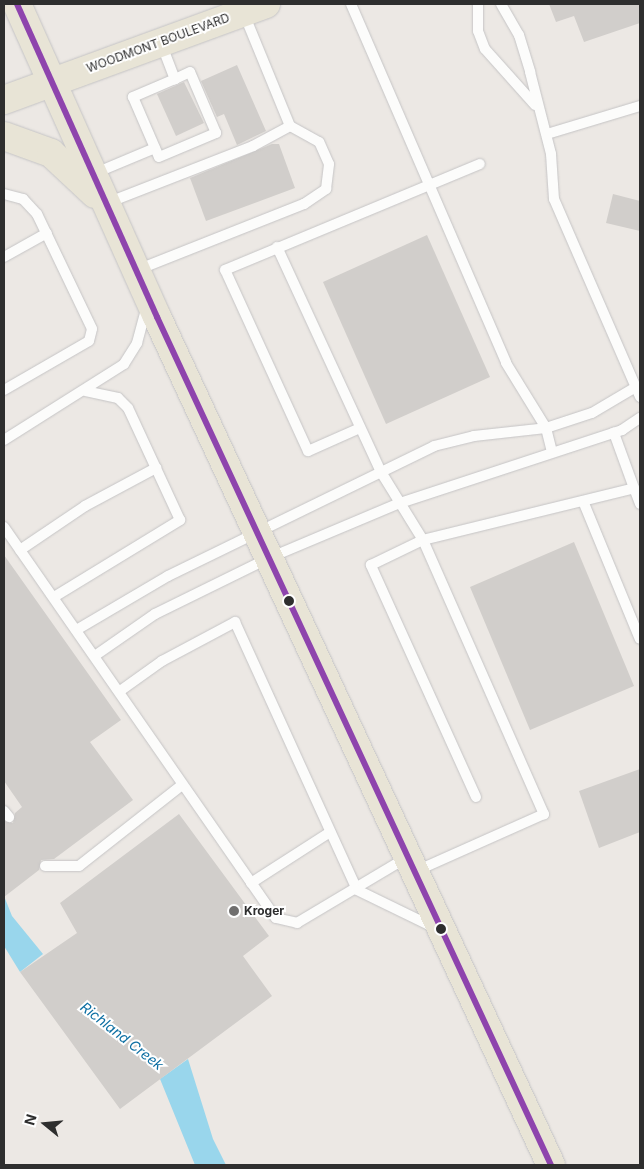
<!DOCTYPE html>
<style>
body{margin:0}
#map{position:relative;width:644px;height:1169px;overflow:hidden;background:#ece8e4;font-family:Inter,sans-serif}
div>[style]{position:absolute}
.water>*{inset:0;background:#99d6ec}
.building>*{inset:0;background:#d1cecb}
.roads{filter:drop-shadow(0 0 1px #c5c4c5) drop-shadow(0 0 1px #c5c4c5)}
.lane>*{height:10px;margin:-5px;padding:0 5px;transform-origin:5px;border-radius:5px;background:#fcfcfb}
.primary>*{height:28px;margin:-14px;padding:0 14px;transform-origin:14px;border-radius:14px;background:#e8e4d6}
.bus-1>*{height:6px;margin:-3px;padding:0 3px;transform-origin:3px;border-radius:3px;background:#8e44ad}
.dots>*{width:14px;height:14px;translate:-50% -50%;box-sizing:border-box;border:2px solid #fff;border-radius:50%}
span{translate:-50% -50%;white-space:nowrap;text-align:center;line-height:1.15;-webkit-text-stroke:4px #fff;paint-order:stroke}
.street-label{font-size:12px;color:#2e2e2e}
.poi-label{font-size:12px;color:#2e2e2e;font-weight:700}
.left{translate:0 -50%;text-align:left}
.water-label{font-size:14px;color:#0d6fa3;font-style:italic}
.frame{position:absolute;inset:0;border:5px solid #2e2e2e;pointer-events:none}
.north{position:absolute;left:20px;top:1099px;width:50px;height:50px;-webkit-text-stroke:4px #fff;paint-order:stroke;rotate:287deg;font-size:14px;font-weight:700;line-height:20px;text-align:center;color:#2e2e2e}
.north::after{content:'';display:block;margin:auto;width:18px;height:22px;background:#2e2e2e;clip-path:polygon(50% 0,100% 100%,50% 72%,0 100%)}
</style>
<div id="map">
<div class="water">
<div style="clip-path:polygon(4px 896px,12px 916px,43px 954px,20px 972px,4px 946px)"></div>
<div style="clip-path:polygon(188px 1059px,213px 1139px,226px 1165px,195px 1165px,160px 1079px)"></div>
</div>
<div class="building">
<div style="clip-path:polygon(549px 4px,640px 4px,640px 23px,584px 42px,574px 16px,556px 22px)"></div>
<div style="clip-path:polygon(237px 65px,266px 131px,237px 145px,224px 114px,217px 117px,201px 81px)"></div>
<div style="clip-path:polygon(184px 82px,204px 123px,176px 136px,157px 94px)"></div>
<div style="clip-path:polygon(272px 144px,279px 144px,295px 188px,206px 221px,190px 178px)"></div>
<div style="clip-path:polygon(613px 194px,640px 201px,640px 231px,606px 223px)"></div>
<div style="clip-path:polygon(427px 235px,490px 377px,386px 424px,323px 282px)"></div>
<div style="clip-path:polygon(574px 542px,634px 686px,530px 730px,470px 587px)"></div>
<div style="clip-path:polygon(4px 555px,121px 720px,90px 742px,133px 800px,54px 859px,41px 860px,39px 870px,4px 897px,4px 821px,13px 823px,15px 813px,22px 807px,4px 781px)"></div>
<div style="clip-path:polygon(640px 769px,640px 832px,599px 848px,579px 791px)"></div>
<div style="clip-path:polygon(179px 814px,269px 936px,243px 956px,272px 996px,120px 1109px,20px 972px,77px 933px,60px 903px)"></div>
</div>
<div class="roads">
<div class="lane">
<div style="left:351px;top:4px;width:391px;rotate:66.6deg"></div>
<div style="left:506px;top:363px;width:76px;rotate:58.4deg"></div>
<div style="left:546px;top:428px;width:25px;rotate:76deg"></div>
<div style="left:478px;top:4px;width:27px;rotate:90deg"></div>
<div style="left:478px;top:31px;width:19px;rotate:69deg"></div>
<div style="left:485px;top:49px;width:75px;rotate:48.2deg"></div>
<div style="left:501px;top:4px;width:36px;rotate:60deg"></div>
<div style="left:519px;top:35px;width:39px;rotate:73deg"></div>
<div style="left:530px;top:72px;width:85px;rotate:75.6deg"></div>
<div style="left:551px;top:154px;width:45px;rotate:86.2deg"></div>
<div style="left:554px;top:199px;width:216px;rotate:66.5deg"></div>
<div style="left:161px;top:43px;width:39px;rotate:69deg"></div>
<div style="left:175px;top:79px;width:46px;rotate:156.8deg"></div>
<div style="left:133px;top:97px;width:65px;rotate:66.6deg"></div>
<div style="left:159px;top:157px;width:62px;rotate:-22.8deg"></div>
<div style="left:216px;top:133px;width:66px;rotate:-113.1deg"></div>
<div style="left:190px;top:72px;width:17px;rotate:155deg"></div>
<div style="left:547px;top:134px;width:97px;rotate:-16.8deg"></div>
<div style="left:93px;top:174px;width:67px;rotate:-22.8deg"></div>
<div style="left:4px;top:194px;width:20px;rotate:15deg"></div>
<div style="left:23px;top:199px;width:21px;rotate:47deg"></div>
<div style="left:37px;top:214px;width:127px;rotate:64.4deg"></div>
<div style="left:92px;top:329px;width:12px;rotate:104deg"></div>
<div style="left:89px;top:341px;width:98px;rotate:150deg"></div>
<div style="left:107px;top:203px;width:157px;rotate:-21.3deg"></div>
<div style="left:253px;top:146px;width:42px;rotate:-28.4deg"></div>
<div style="left:277px;top:247px;width:248px;rotate:65.2deg"></div>
<div style="left:381px;top:472px;width:80px;rotate:58.3deg"></div>
<div style="left:423px;top:540px;width:300px;rotate:66.2deg"></div>
<div style="left:544px;top:814px;width:140px;rotate:156deg"></div>
<div style="left:4px;top:257px;width:49px;rotate:-29.2deg"></div>
<div style="left:137px;top:270px;width:180px;rotate:-21.6deg"></div>
<div style="left:304px;top:204px;width:27px;rotate:-34deg"></div>
<div style="left:326px;top:189px;width:25px;rotate:-83deg"></div>
<div style="left:329px;top:164px;width:24px;rotate:-114deg"></div>
<div style="left:319px;top:142px;width:33px;rotate:-151deg"></div>
<div style="left:290px;top:126px;width:121px;rotate:-112.3deg"></div>
<div style="left:360px;top:428px;width:57px;rotate:156.1deg"></div>
<div style="left:308px;top:451px;width:199px;rotate:-114.6deg"></div>
<div style="left:225px;top:270px;width:276px;rotate:-22.6deg"></div>
<div style="left:4px;top:440px;width:142px;rotate:-32.3deg"></div>
<div style="left:124px;top:364px;width:25px;rotate:-58deg"></div>
<div style="left:137px;top:343px;width:35px;rotate:-75deg"></div>
<div style="left:634px;top:488px;width:17px;rotate:69deg"></div>
<div style="left:583px;top:501px;width:149px;rotate:67.6deg"></div>
<div style="left:4px;top:527px;width:476px;rotate:55.2deg"></div>
<div style="left:276px;top:918px;width:22px;rotate:13deg"></div>
<div style="left:297px;top:923px;width:127px;rotate:-30.8deg"></div>
<div style="left:20px;top:550px;width:78px;rotate:-34.1deg"></div>
<div style="left:85px;top:506px;width:81px;rotate:-28.2deg"></div>
<div style="left:54px;top:597px;width:148px;rotate:-31.4deg"></div>
<div style="left:180px;top:520px;width:123px;rotate:-114.9deg"></div>
<div style="left:128px;top:408px;width:14px;rotate:-135deg"></div>
<div style="left:118px;top:398px;width:33px;rotate:-168deg"></div>
<div style="left:78px;top:629px;width:104px;rotate:-30.5deg"></div>
<div style="left:168px;top:576px;width:296px;rotate:-26deg"></div>
<div style="left:434px;top:446px;width:41px;rotate:-14deg"></div>
<div style="left:474px;top:436px;width:72px;rotate:-6.3deg"></div>
<div style="left:546px;top:428px;width:48px;rotate:-18.1deg"></div>
<div style="left:592px;top:413px;width:51px;rotate:-30.6deg"></div>
<div style="left:96px;top:655px;width:72px;rotate:-34.8deg"></div>
<div style="left:155px;top:614px;width:127px;rotate:-26.2deg"></div>
<div style="left:269px;top:558px;width:142px;rotate:-22.8deg"></div>
<div style="left:400px;top:503px;width:234px;rotate:-18.2deg"></div>
<div style="left:622px;top:430px;width:22px;rotate:-34deg"></div>
<div style="left:120px;top:691px;width:52px;rotate:-35.5deg"></div>
<div style="left:162px;top:661px;width:83px;rotate:-28.1deg"></div>
<div style="left:235px;top:622px;width:294px;rotate:65.5deg"></div>
<div style="left:357px;top:890px;width:82px;rotate:25.9deg"></div>
<div style="left:476px;top:797px;width:255px;rotate:-114.4deg"></div>
<div style="left:371px;top:565px;width:58px;rotate:-25.7deg"></div>
<div style="left:423px;top:540px;width:217px;rotate:-13.8deg"></div>
<div style="left:634px;top:488px;width:59px;rotate:-110deg"></div>
<div style="left:4px;top:811px;width:8px;rotate:50deg"></div>
<div style="left:45px;top:866px;width:34px"></div>
<div style="left:79px;top:866px;width:131px;rotate:-38.2deg"></div>
<div style="left:251px;top:883px;width:94px;rotate:-32.8deg"></div>
</div>
<div class="primary">
<div style="left:17px;top:4px;width:343px;rotate:65.9deg"></div>
<div style="left:157px;top:317px;width:935px;rotate:65.08deg"></div>
<div style="left:4px;top:100px;width:279px;rotate:-20.1deg"></div>
<div style="left:4px;top:136px;width:50px;rotate:19.9deg"></div>
<div style="left:51px;top:153px;width:60px;rotate:43deg"></div>
</div>
</div>
<div class="bus-1">
<div style="left:17px;top:4px;width:343px;rotate:65.9deg"></div>
<div style="left:157px;top:317px;width:935px;rotate:65.08deg"></div>
</div>
<div class="dots">
<div style="left:289px;top:601px;background:#2e2e2e"></div>
<div style="left:234px;top:911px;background:#706f6e"></div>
<div style="left:441px;top:929px;background:#2e2e2e"></div>
</div>
<div class="street-label">
<span style="left:158px;top:43px;rotate:-20deg">WOODMONT BOULEVARD</span>
</div>
<div class="poi-label">
<span class="left" style="left:244px;top:911px">Kroger</span>
</div>
<div class="water-label">
<span style="left:122px;top:1036px;rotate:38deg">Richland Creek</span>
</div>
<div class="frame"></div>
<div class="north">N</div>
</div>
